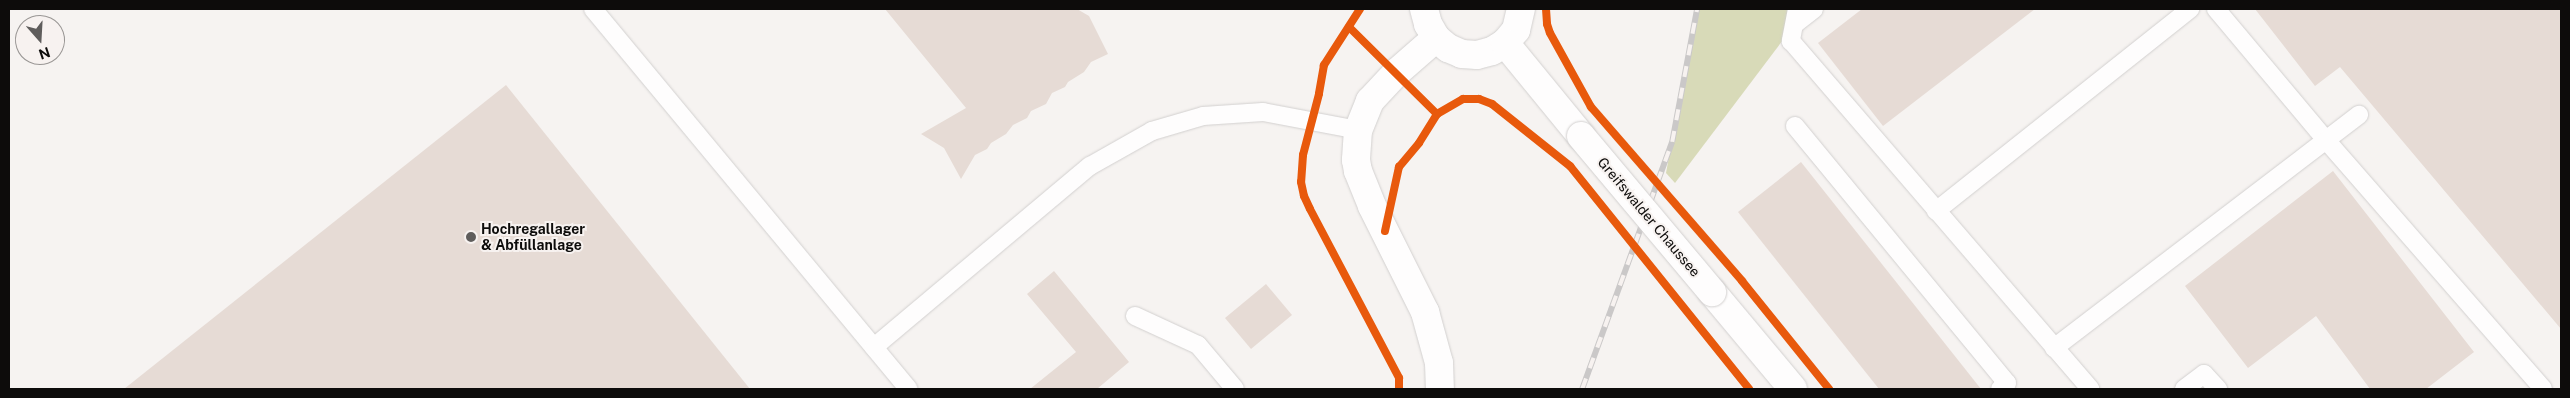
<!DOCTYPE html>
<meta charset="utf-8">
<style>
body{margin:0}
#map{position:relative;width:2570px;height:398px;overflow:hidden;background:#f6f3f1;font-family:"Public Sans",sans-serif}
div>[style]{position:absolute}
.green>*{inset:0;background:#d8dab8}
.building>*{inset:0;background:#e6dbd5}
.roads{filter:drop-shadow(0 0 1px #d2d0cf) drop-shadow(0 0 1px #d2d0cf)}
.service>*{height:18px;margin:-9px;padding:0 9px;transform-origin:9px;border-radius:9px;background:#fefdfd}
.minor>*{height:28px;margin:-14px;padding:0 14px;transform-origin:14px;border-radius:14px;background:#fefdfd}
.secondary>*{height:28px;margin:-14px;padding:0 14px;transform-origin:14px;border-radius:14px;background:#fefdfd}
.rail>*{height:5.5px;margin-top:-2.75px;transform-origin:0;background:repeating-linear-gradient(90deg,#f7f2f0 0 11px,#cac8c8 0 22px);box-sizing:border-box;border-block:1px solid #cac8c8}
.bridges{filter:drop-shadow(0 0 1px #d2d0cf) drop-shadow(0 0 1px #d2d0cf)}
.secondary-bridge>*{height:28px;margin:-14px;padding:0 14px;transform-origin:14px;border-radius:14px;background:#fefdfd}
.cycleway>*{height:8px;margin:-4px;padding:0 4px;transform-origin:4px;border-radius:4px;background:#e8590c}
.dots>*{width:14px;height:14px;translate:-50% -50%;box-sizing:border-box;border:2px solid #f7f2f0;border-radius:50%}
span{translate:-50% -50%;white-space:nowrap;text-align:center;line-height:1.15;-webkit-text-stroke:4px #f7f2f0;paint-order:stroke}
.street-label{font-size:14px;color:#0d0c0b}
.poi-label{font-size:14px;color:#0d0c0b;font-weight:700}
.left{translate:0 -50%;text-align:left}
.frame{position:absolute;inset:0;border:10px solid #0d0c0b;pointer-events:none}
.north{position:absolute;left:15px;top:15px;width:50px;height:50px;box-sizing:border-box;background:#f7f2f0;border:1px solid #999694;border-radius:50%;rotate:161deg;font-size:14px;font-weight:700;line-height:20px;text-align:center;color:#0d0c0b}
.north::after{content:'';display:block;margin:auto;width:18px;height:22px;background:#5f5d5c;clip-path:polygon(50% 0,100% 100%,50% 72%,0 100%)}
</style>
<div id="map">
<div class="green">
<div style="clip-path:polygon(1697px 9px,1797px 9px,1795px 24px,1675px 183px,1666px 173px)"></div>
</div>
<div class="building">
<div style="clip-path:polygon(885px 9px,1077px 9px,1089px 16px,1108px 54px,1091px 62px,1084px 72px,1068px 82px,1065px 87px,1052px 93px,1046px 104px,1031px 111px,1027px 118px,1013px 125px,1006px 134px,991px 143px,987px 149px,975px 155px,961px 179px,944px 148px,921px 134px,966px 108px)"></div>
<div style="clip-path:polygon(1862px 9px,2035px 9px,1883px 126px,1818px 43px)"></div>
<div style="clip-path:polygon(2255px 9px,2561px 9px,2561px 329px,2340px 67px,2315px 86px)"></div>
<div style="clip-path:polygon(506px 85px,750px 389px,124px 389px)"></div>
<div style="clip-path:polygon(1801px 162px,1981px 389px,1879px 389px,1738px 212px)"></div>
<div style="clip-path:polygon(2333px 171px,2474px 352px,2426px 389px,2370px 389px,2316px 316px,2248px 368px,2185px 286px)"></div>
<div style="clip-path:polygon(1054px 271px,1129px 362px,1097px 389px,1030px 389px,1076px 352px,1027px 294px)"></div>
<div style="clip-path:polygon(1266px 284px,1292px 315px,1251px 349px,1225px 318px)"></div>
</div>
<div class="roads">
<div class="service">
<div style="left:593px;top:9px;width:494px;rotate:50.3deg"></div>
<div style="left:1797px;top:9px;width:33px;rotate:101deg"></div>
<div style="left:1791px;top:41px;width:459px;rotate:49.3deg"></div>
<div style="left:2216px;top:9px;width:171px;rotate:50deg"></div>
<div style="left:2326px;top:140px;width:330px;rotate:48.9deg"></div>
<div style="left:1795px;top:24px;width:24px;rotate:-38deg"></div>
<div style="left:1795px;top:126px;width:333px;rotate:50.5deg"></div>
<div style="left:2007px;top:383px;width:9px;rotate:139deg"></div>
<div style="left:1936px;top:211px;width:325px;rotate:-38.5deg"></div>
<div style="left:1135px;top:316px;width:69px;rotate:24.7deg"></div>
<div style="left:1198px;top:345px;width:57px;rotate:49.9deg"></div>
<div style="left:874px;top:347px;width:282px;rotate:-40deg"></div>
<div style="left:1090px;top:166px;width:71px;rotate:-29.4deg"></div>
<div style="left:1152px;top:131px;width:53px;rotate:-16.4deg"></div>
<div style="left:1203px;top:116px;width:60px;rotate:-3.8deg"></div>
<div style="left:1263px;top:112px;width:97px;rotate:10.7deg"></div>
<div style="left:2054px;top:348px;width:384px;rotate:-37.4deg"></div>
<div style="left:2184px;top:389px;width:25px;rotate:-37deg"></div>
<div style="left:2204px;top:374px;width:21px;rotate:47deg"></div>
</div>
<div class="minor">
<div style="left:1436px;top:38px;width:52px;rotate:138.9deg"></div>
<div style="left:1397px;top:72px;width:40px;rotate:133deg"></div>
<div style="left:1370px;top:101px;width:31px;rotate:112deg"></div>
<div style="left:1358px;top:130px;width:30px;rotate:94deg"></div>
<div style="left:1356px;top:160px;width:11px;rotate:80deg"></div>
<div style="left:1358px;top:171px;width:38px;rotate:68deg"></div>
<div style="left:1372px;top:206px;width:119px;rotate:63.4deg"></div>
<div style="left:1425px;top:312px;width:53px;rotate:74.6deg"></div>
<div style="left:1439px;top:363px;width:26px;rotate:88deg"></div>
</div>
<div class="secondary">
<div style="left:1424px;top:9px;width:16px;rotate:75deg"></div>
<div style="left:1428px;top:24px;width:16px;rotate:60deg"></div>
<div style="left:1436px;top:38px;width:16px;rotate:40deg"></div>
<div style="left:1448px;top:48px;width:15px;rotate:23deg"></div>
<div style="left:1462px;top:54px;width:15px;rotate:4deg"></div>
<div style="left:1477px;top:55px;width:16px;rotate:-15deg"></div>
<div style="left:1492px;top:51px;width:15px;rotate:-32deg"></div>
<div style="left:1505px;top:43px;width:17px;rotate:-50deg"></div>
<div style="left:1516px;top:30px;width:22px;rotate:-77deg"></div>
<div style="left:1505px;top:43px;width:120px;rotate:50.7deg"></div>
<div style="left:1712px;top:292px;width:126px;rotate:50.1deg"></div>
</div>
</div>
<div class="rail">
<div style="left:1582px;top:389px;width:263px;rotate:-70deg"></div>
<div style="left:1672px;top:142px;width:135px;rotate:-79.4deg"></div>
</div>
<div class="bridges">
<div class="secondary-bridge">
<div style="left:1581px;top:136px;width:204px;rotate:50deg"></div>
</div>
</div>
<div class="cycleway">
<div style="left:1360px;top:9px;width:67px;rotate:122.7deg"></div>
<div style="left:1324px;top:65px;width:29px;rotate:100deg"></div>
<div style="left:1319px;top:94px;width:63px;rotate:104.7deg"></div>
<div style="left:1303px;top:155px;width:27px;rotate:94deg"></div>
<div style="left:1301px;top:182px;width:14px;rotate:78deg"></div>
<div style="left:1304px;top:196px;width:14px;rotate:65deg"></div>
<div style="left:1310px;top:209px;width:191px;rotate:62.2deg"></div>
<div style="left:1399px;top:378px;width:11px;rotate:90deg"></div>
<div style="left:1546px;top:9px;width:15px;rotate:86deg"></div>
<div style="left:1547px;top:24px;width:9px;rotate:72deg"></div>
<div style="left:1550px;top:33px;width:85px;rotate:61deg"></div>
<div style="left:1591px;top:107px;width:230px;rotate:49deg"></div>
<div style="left:1742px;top:281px;width:139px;rotate:51.1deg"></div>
<div style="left:1349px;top:27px;width:124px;rotate:44.7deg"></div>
<div style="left:1437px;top:114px;width:30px;rotate:-30deg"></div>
<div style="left:1463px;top:99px;width:16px"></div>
<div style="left:1479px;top:99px;width:14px;rotate:21deg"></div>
<div style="left:1492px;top:104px;width:100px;rotate:38.5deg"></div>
<div style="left:1570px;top:166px;width:286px;rotate:51.2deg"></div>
<div style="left:1385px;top:231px;width:66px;rotate:-77.7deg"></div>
<div style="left:1399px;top:167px;width:31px;rotate:-50deg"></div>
<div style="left:1419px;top:143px;width:34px;rotate:-58deg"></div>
</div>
<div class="dots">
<div style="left:471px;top:237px;background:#5f5d5c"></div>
</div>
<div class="street-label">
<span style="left:1649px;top:217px;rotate:50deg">Greifswalder Chaussee</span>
</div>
<div class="poi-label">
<span class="left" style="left:481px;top:237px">Hochregallager<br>&amp; Abfüllanlage</span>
</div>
<div class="frame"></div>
<div class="north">N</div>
</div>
